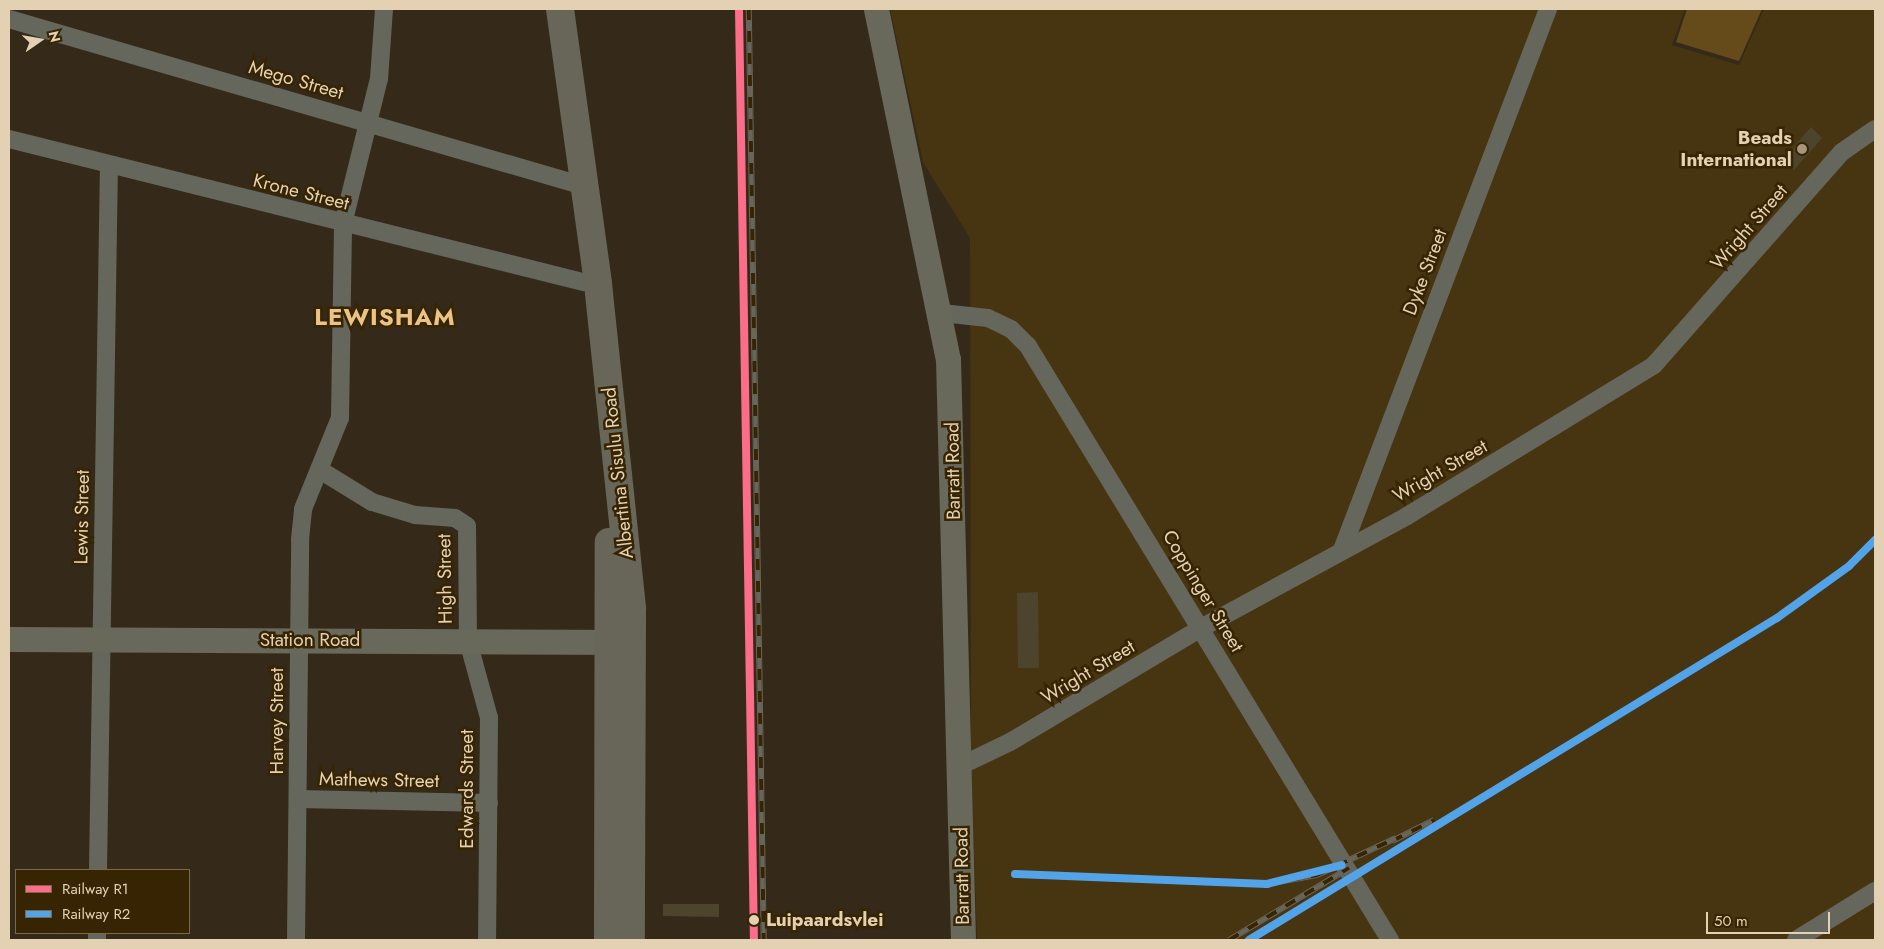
<!DOCTYPE html>
<style>
body{margin:0}
#map{position:relative;width:1884px;height:949px;overflow:hidden;background:#352a19;font-family:Jost,sans-serif}
div>[style]{position:absolute}
.built>*{inset:0;background:#473410}
.green>*{inset:0;background:#664b1a}
.building>*{inset:0;background:#4d442e}
.street>*{height:18px;margin:-9px;padding:0 9px;transform-origin:9px;border-radius:9px;background:#65675c}
.secondary>*{height:25px;margin:-12.5px;padding:0 12.5px;transform-origin:12.5px;border-radius:12.5px;background:#68695b}
.primary>*{height:28px;margin:-14px;padding:0 14px;transform-origin:14px;border-radius:14px;background:#676659}
.rail>*{height:5.5px;margin-top:-2.75px;transform-origin:0;background:repeating-linear-gradient(90deg,#362402 0 11px,#68665a 0 22px);box-sizing:border-box;border-block:1px solid #68665a}
.rail-1>*{height:8px;margin:-4px;padding:0 4px;transform-origin:4px;border-radius:4px;background:#fb6d88}
.rail-2>*{height:8px;margin:-4px;padding:0 4px;transform-origin:4px;border-radius:4px;background:#53a3e8}
.dots>*{width:14px;height:14px;translate:-50% -50%;box-sizing:border-box;border:2px solid #362402;border-radius:50%}
span{translate:-50% -50%;white-space:nowrap;text-align:center;line-height:1.15;-webkit-text-stroke:5px #362402;paint-order:stroke}
.street-label{font-size:19px;color:#e4d0b2}
.poi-label{font-size:19px;color:#e4d0b2;font-weight:700}
.right{translate:-100% -50%;text-align:right}
.stop-label{font-size:19px;color:#e4d0b2;font-weight:700}
.left{translate:0 -50%;text-align:left}
.district-label{font-size:24px;color:#ebc385;font-weight:700;letter-spacing:1px}
.frame{position:absolute;inset:0;border:10px solid #e4d0b2;pointer-events:none}
.legend{position:absolute;left:15px;top:869px;width:175px;height:65px;box-sizing:border-box;background:#362402;border:1px solid #7c6948;margin:0;padding:6px 9px;list-style:none;font-size:15px;color:#e4d0b2}
.legend li{display:flex;align-items:center;gap:10px;height:25px}
.legend b{width:25px;border:1px solid #7c6948}
.north{position:absolute;left:15px;top:15px;width:50px;height:50px;-webkit-text-stroke:4px #362402;paint-order:stroke;rotate:77deg;font-size:14px;font-weight:700;line-height:20px;text-align:center;color:#e4d0b2}
.north::after{content:'';display:block;margin:auto;width:18px;height:22px;background:#e4d0b2;clip-path:polygon(50% 0,100% 100%,50% 72%,0 100%)}
.scale{position:absolute;left:1706px;top:912px;width:124px;height:22px;box-sizing:border-box;border:2px solid #e4d0b2;border-top:0;padding-left:6px;font-size:15px;line-height:18px;white-space:nowrap;color:#e4d0b2;-webkit-text-stroke:4px #362402;paint-order:stroke}
</style>
<div id="map">
<div class="built">
<div style="clip-path:polygon(890px 9px,1685px 9px,1672px 45px,1739px 65px,1764px 9px,1875px 9px,1875px 940px,977px 940px,971px 760px,970px 238px,923px 162px)"></div>
</div>
<div class="green">
<div style="clip-path:polygon(1687px 9px,1762px 9px,1739px 61px,1676px 42px)"></div>
</div>
<div class="building">
<div style="clip-path:polygon(1811px 127px,1822px 138px,1794px 170px,1782px 160px)"></div>
<div style="clip-path:polygon(1038px 592px,1039px 668px,1018px 668px,1017px 593px)"></div>
<div style="clip-path:polygon(663px 904px,719px 904px,719px 917px,663px 916px)"></div>
</div>
<div class="street">
<div style="left:9px;top:19px;width:599px;rotate:16.2deg"></div>
<div style="left:9px;top:139px;width:592px;rotate:13.99deg"></div>
<div style="left:942px;top:313px;width:46px;rotate:6.2deg"></div>
<div style="left:988px;top:318px;width:25px;rotate:26deg"></div>
<div style="left:1011px;top:329px;width:24px;rotate:45deg"></div>
<div style="left:1028px;top:346px;width:696px;rotate:58.64deg"></div>
<div style="left:320px;top:470px;width:61px;rotate:31.6deg"></div>
<div style="left:372px;top:502px;width:45px;rotate:16.8deg"></div>
<div style="left:415px;top:515px;width:40px;rotate:4.3deg"></div>
<div style="left:455px;top:518px;width:14px;rotate:34deg"></div>
<div style="left:467px;top:526px;width:115px;rotate:89.5deg"></div>
<div style="left:468px;top:641px;width:80px;rotate:74.7deg"></div>
<div style="left:489px;top:718px;width:222px;rotate:90.5deg"></div>
<div style="left:1342px;top:550px;width:579px;rotate:-69.15deg"></div>
<div style="left:960px;top:766px;width:55px;rotate:-25.6deg"></div>
<div style="left:1010px;top:742px;width:222px;rotate:-30.8deg"></div>
<div style="left:1201px;top:628px;width:234px;rotate:-28.5deg"></div>
<div style="left:1407px;top:516px;width:289px;rotate:-31.4deg"></div>
<div style="left:1654px;top:365px;width:284px;rotate:-48.6deg"></div>
<div style="left:1842px;top:152px;width:40px;rotate:-34.9deg"></div>
<div style="left:298px;top:799px;width:191px;rotate:1.2deg"></div>
<div style="left:98px;top:870px;width:705px;rotate:-89.11deg"></div>
<div style="left:97px;top:940px;width:7px;rotate:-90deg"></div>
<div style="left:296px;top:940px;width:401px;rotate:-89.4deg"></div>
<div style="left:300px;top:539px;width:30px;rotate:-84deg"></div>
<div style="left:303px;top:509px;width:98px;rotate:-67.9deg"></div>
<div style="left:340px;top:418px;width:194px;rotate:-89.1deg"></div>
<div style="left:343px;top:224px;width:149px;rotate:-76.1deg"></div>
<div style="left:379px;top:79px;width:70px;rotate:-85.9deg"></div>
<div style="left:1796px;top:940px;width:93px;rotate:-31.8deg"></div>
</div>
<div class="secondary">
<div style="left:876px;top:9px;width:357px;rotate:78.4deg"></div>
<div style="left:948px;top:359px;width:581px;rotate:88.52deg"></div>
<div style="left:9px;top:639px;width:621px;rotate:0.28deg"></div>
</div>
<div class="primary">
<div style="left:560px;top:9px;width:278px;rotate:82.1deg"></div>
<div style="left:598px;top:284px;width:327px;rotate:84deg"></div>
<div style="left:632px;top:609px;width:331px;rotate:90.2deg"></div>
<div style="left:608px;top:940px;width:398px;rotate:-89.9deg"></div>
</div>
<div class="rail">
<div style="left:749px;top:9px;width:931px;rotate:89.08deg"></div>
<div style="left:1392px;top:841px;width:47px;rotate:-26.6deg"></div>
<div style="left:1015px;top:874px;width:252px;rotate:2.3deg"></div>
<div style="left:1267px;top:884px;width:51px;rotate:-10.2deg"></div>
<div style="left:1317px;top:875px;width:87px;rotate:-25.1deg"></div>
<div style="left:1229px;top:940px;width:140px;rotate:-31deg"></div>
<div style="left:1249px;top:940px;width:618px;rotate:-31.38deg"></div>
<div style="left:1777px;top:618px;width:89px;rotate:-35.8deg"></div>
<div style="left:1849px;top:566px;width:37px;rotate:-45deg"></div>
</div>
<div class="rail-1">
<div style="left:739px;top:9px;width:931px;rotate:89.08deg"></div>
</div>
<div class="rail-2">
<div style="left:1015px;top:874px;width:252px;rotate:2.3deg"></div>
<div style="left:1267px;top:884px;width:77px;rotate:-14.2deg"></div>
<div style="left:1249px;top:940px;width:618px;rotate:-31.38deg"></div>
<div style="left:1777px;top:618px;width:89px;rotate:-35.8deg"></div>
<div style="left:1849px;top:566px;width:37px;rotate:-45deg"></div>
</div>
<div class="dots">
<div style="left:1802px;top:149px;background:#a7967c"></div>
<div style="left:754px;top:920px;background:#e4d0b2"></div>
</div>
<div class="street-label">
<span style="left:296px;top:80px;rotate:16deg">Mego Street</span>
<span style="left:301px;top:192px;rotate:14deg">Krone Street</span>
<span style="left:1749px;top:227px;rotate:-49deg">Wright Street</span>
<span style="left:1425px;top:272px;rotate:-69deg">Dyke Street</span>
<span style="left:953px;top:471px;rotate:-91deg">Barratt Road</span>
<span style="left:1440px;top:471px;rotate:-30deg">Wright Street</span>
<span style="left:618px;top:473px;rotate:-96deg">Albertina Sisulu Road</span>
<span style="left:82px;top:517px;rotate:-89deg">Lewis Street</span>
<span style="left:445px;top:579px;rotate:-91deg">High Street</span>
<span style="left:1203px;top:591px;rotate:59deg">Coppinger Street</span>
<span style="left:310px;top:640px">Station Road</span>
<span style="left:1088px;top:672px;rotate:-31deg">Wright Street</span>
<span style="left:277px;top:721px;rotate:-90deg">Harvey Street</span>
<span style="left:379px;top:780px;rotate:1deg">Mathews Street</span>
<span style="left:467px;top:789px;rotate:-90deg">Edwards Street</span>
<span style="left:962px;top:876px;rotate:-91deg">Barratt Road</span>
</div>
<div class="poi-label">
<span class="right" style="left:1792px;top:149px">Beads<br>International</span>
</div>
<div class="stop-label">
<span class="left" style="left:766px;top:920px">Luipaardsvlei</span>
</div>
<div class="district-label">
<span style="left:385px;top:317px">LEWISHAM</span>
</div>
<div class="frame"></div>
<ul class="legend">
<li><b style="height:6px;background:#fb6d88"></b>Railway R1</li>
<li><b style="height:6px;background:#53a3e8"></b>Railway R2</li>
</ul>
<div class="north">N</div>
<div class="scale">50 m</div>
</div>
